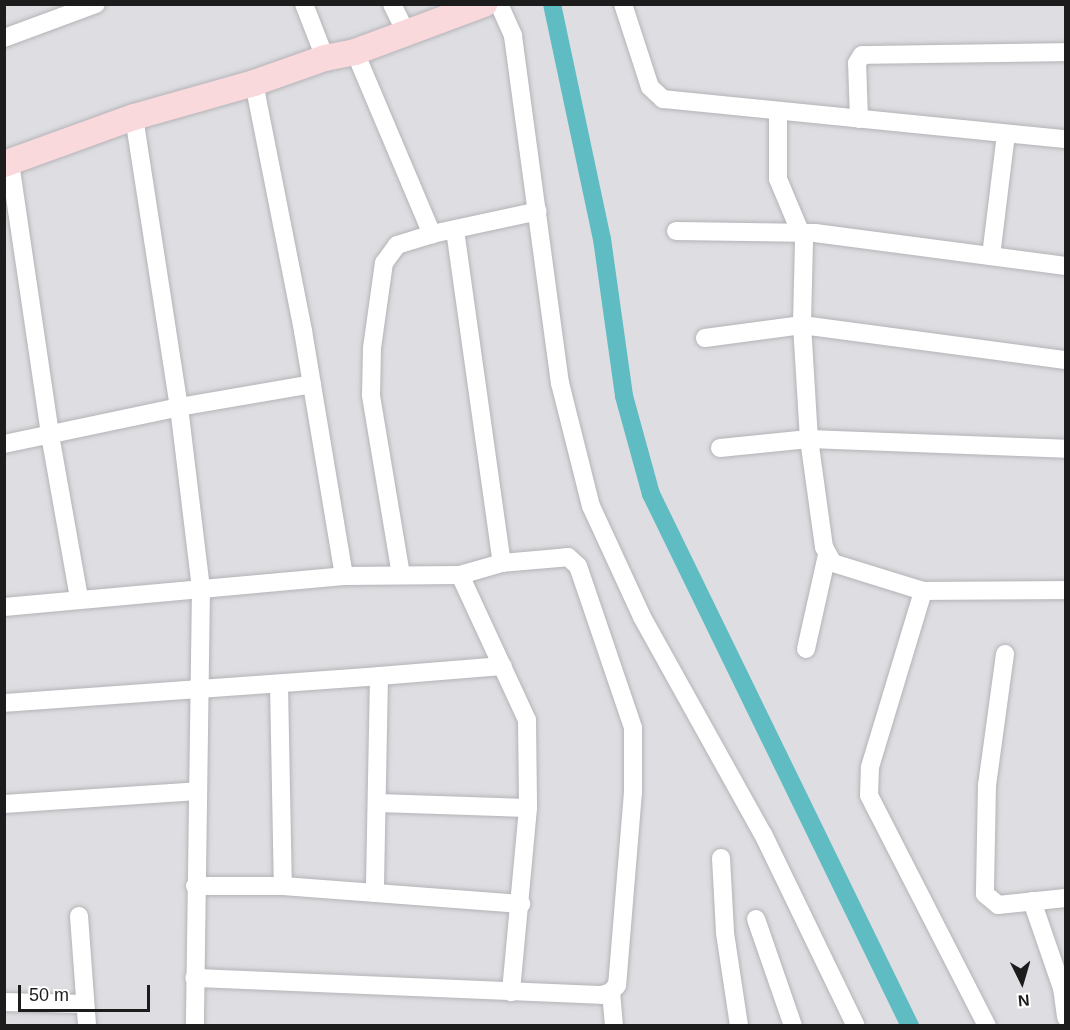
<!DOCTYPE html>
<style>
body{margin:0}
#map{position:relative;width:1070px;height:1030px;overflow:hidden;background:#dedee2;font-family:Arial,sans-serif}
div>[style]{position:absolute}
.canal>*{height:18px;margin:-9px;padding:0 9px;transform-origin:9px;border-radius:9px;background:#5fbcc3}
.roads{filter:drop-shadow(0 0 2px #b4b3b7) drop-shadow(0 0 2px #b4b3b7)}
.street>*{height:18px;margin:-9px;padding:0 9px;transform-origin:9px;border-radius:9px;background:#fff}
.secondary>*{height:26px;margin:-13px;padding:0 13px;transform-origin:13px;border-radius:13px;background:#f9d9dc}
span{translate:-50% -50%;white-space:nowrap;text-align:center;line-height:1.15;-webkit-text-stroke:5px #fff;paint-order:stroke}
.frame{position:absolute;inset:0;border:6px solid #1c1c1d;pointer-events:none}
.north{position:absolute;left:992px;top:952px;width:60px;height:60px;-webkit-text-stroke:4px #fff;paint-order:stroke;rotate:175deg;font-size:16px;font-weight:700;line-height:24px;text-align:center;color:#1c1c1d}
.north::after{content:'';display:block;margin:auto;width:21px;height:27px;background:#1c1c1d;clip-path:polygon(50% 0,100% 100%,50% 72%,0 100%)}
.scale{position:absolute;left:18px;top:985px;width:132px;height:27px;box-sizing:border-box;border:3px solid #1c1c1d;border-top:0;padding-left:8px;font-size:18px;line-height:21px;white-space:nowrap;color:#1c1c1d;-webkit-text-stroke:4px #fff;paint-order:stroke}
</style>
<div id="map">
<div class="canal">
<div style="left:552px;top:4px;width:240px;rotate:78deg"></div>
<div style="left:602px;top:239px;width:159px;rotate:82deg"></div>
<div style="left:624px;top:396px;width:102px;rotate:74.6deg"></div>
<div style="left:651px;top:494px;width:592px;rotate:64.04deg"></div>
</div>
<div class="roads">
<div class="street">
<div style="left:304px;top:4px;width:58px;rotate:68.7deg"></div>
<div style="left:392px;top:4px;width:32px;rotate:64deg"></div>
<div style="left:499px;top:4px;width:35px;rotate:66deg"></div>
<div style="left:513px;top:36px;width:350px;rotate:82.3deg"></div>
<div style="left:560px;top:383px;width:127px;rotate:75.9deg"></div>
<div style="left:591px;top:506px;width:122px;rotate:65.3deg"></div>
<div style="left:642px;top:617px;width:248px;rotate:60.9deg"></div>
<div style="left:763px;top:834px;width:213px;rotate:64.2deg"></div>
<div style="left:623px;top:4px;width:87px;rotate:72deg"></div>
<div style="left:650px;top:87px;width:18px;rotate:43deg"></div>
<div style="left:663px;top:99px;width:405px;rotate:5.7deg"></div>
<div style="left:4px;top:38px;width:98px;rotate:-20.3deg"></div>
<div style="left:355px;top:52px;width:198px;rotate:67.1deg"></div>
<div style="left:254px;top:83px;width:253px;rotate:78.8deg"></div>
<div style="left:303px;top:331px;width:248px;rotate:80.5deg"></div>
<div style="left:778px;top:111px;width:68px;rotate:90deg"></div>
<div style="left:778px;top:179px;width:67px;rotate:67.2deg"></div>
<div style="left:804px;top:241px;width:84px;rotate:91.4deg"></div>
<div style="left:802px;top:325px;width:114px;rotate:86.5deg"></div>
<div style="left:809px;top:439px;width:109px;rotate:82.1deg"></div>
<div style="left:824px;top:547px;width:18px;rotate:61deg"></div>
<div style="left:833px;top:563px;width:94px;rotate:17.3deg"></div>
<div style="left:134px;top:117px;width:293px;rotate:81.2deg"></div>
<div style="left:179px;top:407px;width:182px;rotate:83.1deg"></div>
<div style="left:201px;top:588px;width:438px;rotate:90.8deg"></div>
<div style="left:859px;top:119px;width:56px;rotate:-92deg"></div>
<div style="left:857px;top:63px;width:9px;rotate:-58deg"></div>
<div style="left:862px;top:55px;width:204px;rotate:-0.8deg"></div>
<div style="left:10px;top:163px;width:275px;rotate:81.6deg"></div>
<div style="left:50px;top:435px;width:165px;rotate:79.9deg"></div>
<div style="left:455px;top:230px;width:336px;rotate:82deg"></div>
<div style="left:676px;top:231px;width:139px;rotate:0.8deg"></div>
<div style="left:815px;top:233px;width:253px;rotate:7.5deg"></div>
<div style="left:991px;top:256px;width:123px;rotate:-83deg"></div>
<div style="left:705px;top:338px;width:98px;rotate:-7.6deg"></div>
<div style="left:802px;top:325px;width:266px;rotate:7.6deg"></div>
<div style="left:4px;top:444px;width:179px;rotate:-11.9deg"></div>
<div style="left:179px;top:407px;width:135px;rotate:-9.8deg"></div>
<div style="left:720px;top:448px;width:89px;rotate:-5.8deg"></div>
<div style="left:809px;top:439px;width:257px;rotate:2.2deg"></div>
<div style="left:401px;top:575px;width:182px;rotate:-99.5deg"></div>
<div style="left:371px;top:395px;width:47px;rotate:-88.8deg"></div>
<div style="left:372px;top:348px;width:86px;rotate:-82deg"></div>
<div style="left:384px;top:263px;width:22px;rotate:-54deg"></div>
<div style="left:397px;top:245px;width:37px;rotate:-17deg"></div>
<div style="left:432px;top:234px;width:108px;rotate:-12.2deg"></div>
<div style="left:460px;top:575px;width:160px;rotate:65.2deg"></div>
<div style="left:527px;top:720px;width:88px;rotate:89.3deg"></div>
<div style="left:528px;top:808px;width:185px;rotate:95.3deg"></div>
<div style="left:4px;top:607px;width:341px;rotate:-5.2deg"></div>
<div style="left:344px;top:576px;width:116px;rotate:-0.5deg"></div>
<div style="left:460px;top:575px;width:44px;rotate:-15.9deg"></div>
<div style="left:502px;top:563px;width:57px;rotate:-5deg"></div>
<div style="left:559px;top:558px;width:9px;rotate:-6deg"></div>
<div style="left:568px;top:557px;width:13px;rotate:42deg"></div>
<div style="left:578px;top:566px;width:171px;rotate:71.2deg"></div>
<div style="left:633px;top:728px;width:64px;rotate:90deg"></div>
<div style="left:633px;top:792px;width:194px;rotate:94.7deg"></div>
<div style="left:617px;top:985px;width:9px;rotate:131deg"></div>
<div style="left:611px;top:992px;width:9px;rotate:162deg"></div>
<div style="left:602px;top:995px;width:408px;rotate:-177.6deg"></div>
<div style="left:806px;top:649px;width:96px;rotate:-77.4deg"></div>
<div style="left:1005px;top:654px;width:132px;rotate:97.8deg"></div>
<div style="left:987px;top:785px;width:109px;rotate:91.1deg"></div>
<div style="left:985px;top:894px;width:17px;rotate:40deg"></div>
<div style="left:998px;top:905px;width:68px;rotate:-5.9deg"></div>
<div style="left:379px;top:676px;width:124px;rotate:-4.6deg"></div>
<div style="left:279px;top:685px;width:201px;rotate:88.9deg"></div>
<div style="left:4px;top:703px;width:376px;rotate:-4.1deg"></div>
<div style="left:379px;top:676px;width:217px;rotate:91.1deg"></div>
<div style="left:378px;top:803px;width:150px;rotate:1.9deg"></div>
<div style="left:4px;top:804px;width:194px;rotate:-3.8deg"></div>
<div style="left:721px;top:858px;width:75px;rotate:86.9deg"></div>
<div style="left:725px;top:933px;width:94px;rotate:81.4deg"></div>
<div style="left:195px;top:886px;width:88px"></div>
<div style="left:283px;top:886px;width:239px;rotate:4.3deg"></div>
<div style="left:1032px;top:901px;width:92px;rotate:71deg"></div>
<div style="left:1062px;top:988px;width:30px;rotate:82deg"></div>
<div style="left:79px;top:916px;width:110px;rotate:85.8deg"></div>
<div style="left:756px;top:919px;width:113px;rotate:70.9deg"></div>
<div style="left:611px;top:992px;width:34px;rotate:85deg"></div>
<div style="left:4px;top:1002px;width:81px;rotate:1.4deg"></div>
<div style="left:987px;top:1026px;width:259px;rotate:-117.1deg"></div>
<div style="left:869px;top:795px;width:28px;rotate:-88deg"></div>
<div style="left:870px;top:767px;width:184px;rotate:-73.2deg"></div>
<div style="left:923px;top:591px;width:143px;rotate:-0.4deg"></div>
</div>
<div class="secondary">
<div style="left:4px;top:164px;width:138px;rotate:-19.9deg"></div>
<div style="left:134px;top:117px;width:125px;rotate:-15.8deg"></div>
<div style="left:254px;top:83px;width:75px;rotate:-19.4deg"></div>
<div style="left:325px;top:58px;width:31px;rotate:-11deg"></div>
<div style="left:355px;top:52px;width:138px;rotate:-20.4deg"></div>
</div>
</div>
<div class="frame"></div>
<div class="north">N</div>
<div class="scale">50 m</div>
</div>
